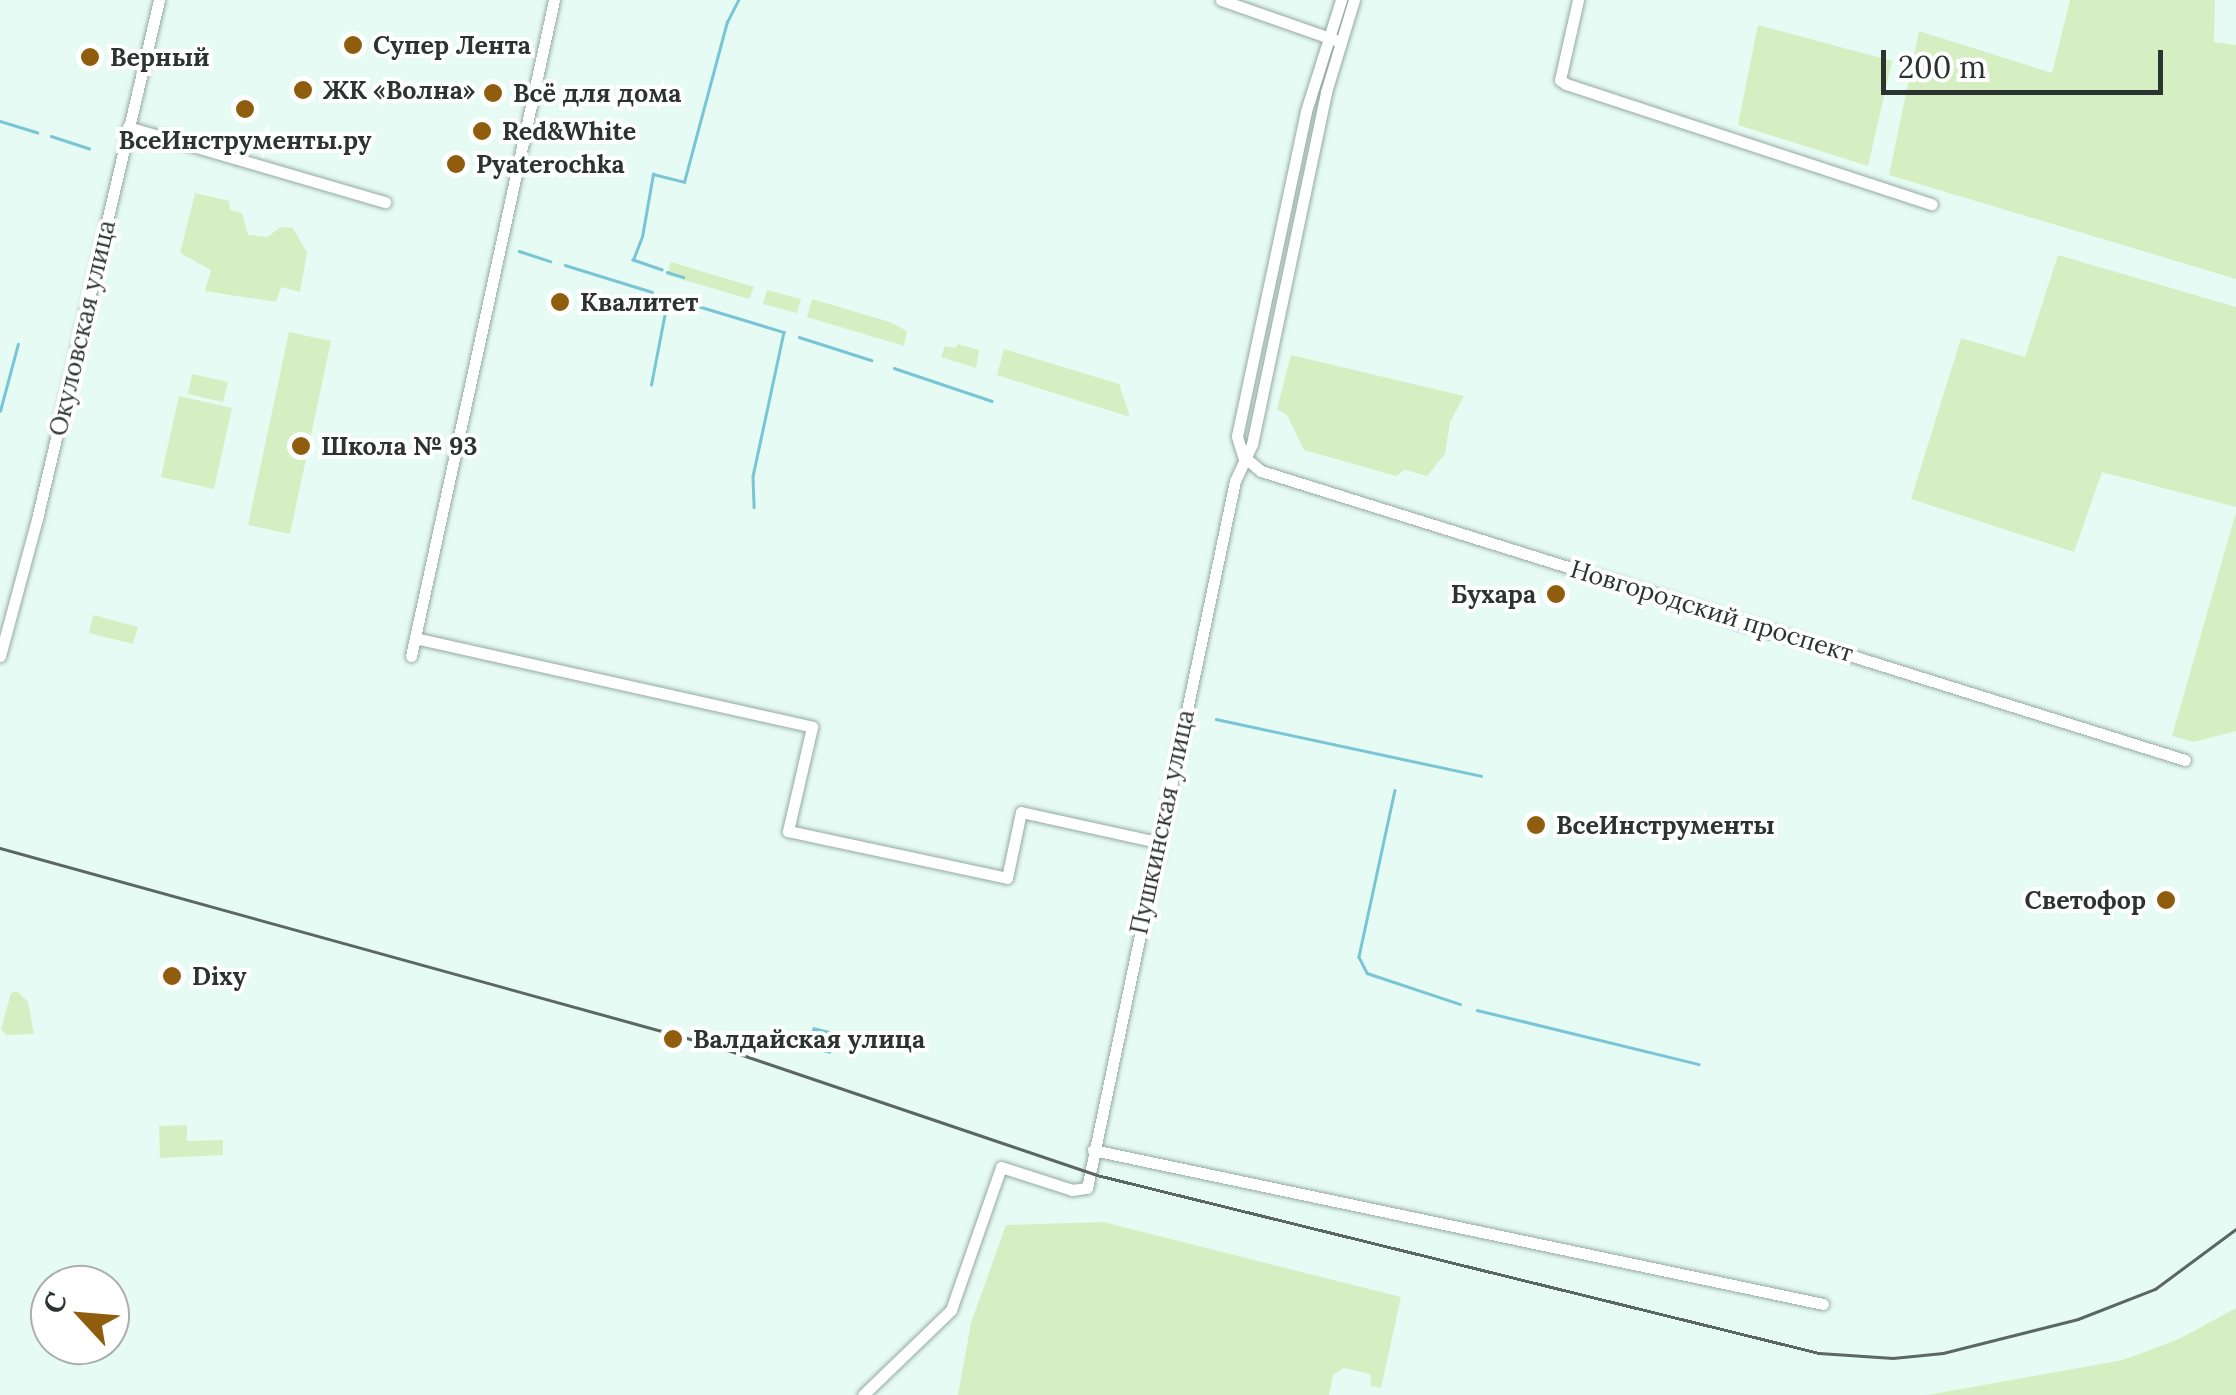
<!DOCTYPE html>
<meta charset="utf-8">
<style>
body{margin:0}
#map{position:relative;width:2236px;height:1395px;overflow:hidden;background:#e6fbf4;font-family:Lora,serif}
div>[style]{position:absolute}
.green>*{inset:0;background:#d5efc2}
.water>*{inset:0;background:#79c5d6}
.stream>*{height:2.5px;margin:-1.25px;padding:0 1.25px;transform-origin:1.25px;border-radius:1.25px;background:#79c5d6}
.roads{filter:drop-shadow(0 0 2px #95a9a2) drop-shadow(0 0 2px #95a9a2)}
.minor>*{height:11px;margin:-5.5px;padding:0 5.5px;transform-origin:5.5px;border-radius:5.5px;background:#fff}
.tram>*{height:2.5px;margin:-1.25px;padding:0 1.25px;transform-origin:1.25px;border-radius:1.25px;background:#5c6763}
.dots>*{width:28px;height:28px;translate:-50% -50%;box-sizing:border-box;border:5px solid #fff;border-radius:50%}
span{translate:-50% -50%;white-space:nowrap;text-align:center;line-height:1.15;-webkit-text-stroke:8px #fff;paint-order:stroke}
.poi-label{font-size:25px;color:#2c3431;font-weight:700}
.left{translate:0 -50%;text-align:left}
.right{translate:-100% -50%;text-align:right}
.street-label{font-size:25px;color:#2c3431}
.north{position:absolute;left:30px;top:1265px;width:100px;height:100px;box-sizing:border-box;background:#fff;border:2px solid #abaead;border-radius:50%;rotate:296deg;font-size:28px;font-weight:700;line-height:40px;text-align:center;color:#2c3431}
.north::after{content:'';display:block;margin:auto;width:35px;height:45px;background:#905d0e;clip-path:polygon(50% 0,100% 100%,50% 72%,0 100%)}
.scale{position:absolute;left:1881px;top:50px;width:282px;height:45px;box-sizing:border-box;border:5px solid #2c3431;border-top:0;padding-left:12px;font-size:30px;line-height:35px;white-space:nowrap;color:#2c3431;-webkit-text-stroke:8px #fff;paint-order:stroke}
</style>
<div id="map">
<div class="green">
<div style="clip-path:polygon(2070px 0,2215px 0,2214px 42px,2236px 45px,2236px 279px,1889px 175px,1919px 31px,2052px 73px)"></div>
<div style="clip-path:polygon(1758px 25px,1892px 61px,1868px 166px,1738px 125px)"></div>
<div style="clip-path:polygon(195px 193px,229px 201px,230px 210px,242px 213px,248px 235px,267px 237px,281px 227px,293px 228px,307px 253px,300px 292px,281px 287px,276px 302px,205px 291px,211px 270px,180px 253px)"></div>
<div style="clip-path:polygon(2058px 255px,2236px 307px,2236px 507px,2102px 472px,2074px 552px,1911px 499px,1961px 338px,2025px 357px)"></div>
<div style="clip-path:polygon(671px 262px,754px 287px,749px 299px,667px 275px)"></div>
<div style="clip-path:polygon(767px 290px,801px 299px,797px 313px,763px 304px)"></div>
<div style="clip-path:polygon(812px 299px,890px 322px,907px 331px,904px 346px,807px 317px)"></div>
<div style="clip-path:polygon(289px 332px,331px 341px,290px 534px,248px 525px)"></div>
<div style="clip-path:polygon(958px 344px,979px 350px,976px 368px,941px 357px,945px 346px,955px 348px)"></div>
<div style="clip-path:polygon(1004px 349px,1119px 384px,1130px 417px,997px 375px)"></div>
<div style="clip-path:polygon(1291px 355px,1464px 396px,1450px 422px,1445px 454px,1427px 476px,1405px 470px,1396px 476px,1304px 450px,1287px 415px,1277px 409px)"></div>
<div style="clip-path:polygon(192px 374px,228px 382px,223px 402px,188px 394px)"></div>
<div style="clip-path:polygon(179px 396px,232px 408px,214px 489px,161px 477px)"></div>
<div style="clip-path:polygon(2236px 512px,2236px 731px,2194px 742px,2172px 736px)"></div>
<div style="clip-path:polygon(93px 615px,138px 627px,133px 644px,89px 633px)"></div>
<div style="clip-path:polygon(17px 991px,28px 1002px,34px 1034px,6px 1035px,1px 1029px,11px 993px)"></div>
<div style="clip-path:polygon(187px 1125px,187px 1141px,223px 1140px,223px 1155px,160px 1158px,159px 1126px)"></div>
<div style="clip-path:polygon(1103px 1222px,1401px 1297px,1381px 1388px,1371px 1386px,1370px 1374px,1344px 1368px,1333px 1375px,1329px 1395px,958px 1395px,971px 1323px,1006px 1225px)"></div>
<div style="clip-path:polygon(2236px 1308px,2236px 1395px,1927px 1395px,2123px 1360px,2179px 1339px)"></div>
</div>
<div class="water">
<div style="clip-path:polygon(813px 1027px,838px 1033px,837px 1040px,830px 1041px,831px 1054px,807px 1048px)"></div>
</div>
<div class="stream">
<div style="left:0;top:121px;width:39px;rotate:17deg"></div>
<div style="left:51px;top:136px;width:40px;rotate:18deg"></div>
<div style="left:519px;top:251px;width:33px;rotate:18deg"></div>
<div style="left:565px;top:265px;width:91px;rotate:17.2deg"></div>
<div style="left:662px;top:270px;width:31px;rotate:-161deg"></div>
<div style="left:633px;top:260px;width:25px;rotate:-69deg"></div>
<div style="left:642px;top:237px;width:64px;rotate:-80.1deg"></div>
<div style="left:653px;top:174px;width:32px;rotate:14deg"></div>
<div style="left:684px;top:182px;width:166px;rotate:-75deg"></div>
<div style="left:727px;top:22px;width:25px;rotate:-63deg"></div>
<div style="left:667px;top:272px;width:17px;rotate:17deg"></div>
<div style="left:799px;top:337px;width:76px;rotate:17.7deg"></div>
<div style="left:894px;top:368px;width:103px;rotate:18.6deg"></div>
<div style="left:651px;top:385px;width:90px;rotate:-79.1deg"></div>
<div style="left:668px;top:297px;width:121px;rotate:16.8deg"></div>
<div style="left:784px;top:332px;width:147px;rotate:102.1deg"></div>
<div style="left:753px;top:476px;width:31px;rotate:88deg"></div>
<div style="left:0;top:411px;width:69px;rotate:-75deg"></div>
<div style="left:1661px;top:606px;width:21px;rotate:19deg"></div>
<div style="left:1696px;top:617px;width:52px;rotate:17.7deg"></div>
<div style="left:1761px;top:637px;width:7px;rotate:16deg"></div>
<div style="left:1216px;top:719px;width:271px;rotate:12.1deg"></div>
<div style="left:1395px;top:790px;width:171px;rotate:102.2deg"></div>
<div style="left:1359px;top:957px;width:18px;rotate:63deg"></div>
<div style="left:1367px;top:973px;width:98px;rotate:18.4deg"></div>
<div style="left:1477px;top:1010px;width:228px;rotate:13.7deg"></div>
</div>
<div class="roads">
<div class="minor">
<div style="left:1221px;top:0;width:121px;rotate:19.3deg"></div>
<div style="left:1578px;top:0;width:82px;rotate:102.7deg"></div>
<div style="left:1560px;top:80px;width:7px;rotate:34deg"></div>
<div style="left:1566px;top:84px;width:385px;rotate:18.2deg"></div>
<div style="left:128px;top:127px;width:268px;rotate:16.3deg"></div>
<div style="left:1243px;top:456px;width:23px;rotate:40deg"></div>
<div style="left:1261px;top:471px;width:968px;rotate:17.37deg"></div>
<div style="left:1243px;top:456px;width:21px;rotate:-107deg"></div>
<div style="left:1237px;top:436px;width:332px;rotate:-78deg"></div>
<div style="left:1306px;top:111px;width:116px;rotate:-72.5deg"></div>
<div style="left:415px;top:638px;width:407px;rotate:12.6deg"></div>
<div style="left:812px;top:727px;width:107px;rotate:103deg"></div>
<div style="left:788px;top:831px;width:224px;rotate:12.1deg"></div>
<div style="left:1007px;top:878px;width:67px;rotate:-78deg"></div>
<div style="left:1021px;top:812px;width:140px;rotate:12.4deg"></div>
<div style="left:0;top:656px;width:142px;rotate:-74.9deg"></div>
<div style="left:37px;top:519px;width:533px;rotate:-76.77deg"></div>
<div style="left:411px;top:656px;width:671px;rotate:-77.7deg"></div>
<div style="left:1093px;top:1150px;width:746px;rotate:11.91deg"></div>
<div style="left:863px;top:1395px;width:122px;rotate:-44deg"></div>
<div style="left:951px;top:1310px;width:151px;rotate:-70.7deg"></div>
<div style="left:1001px;top:1167px;width:75px;rotate:17.9deg"></div>
<div style="left:1072px;top:1190px;width:15px;rotate:-8deg"></div>
<div style="left:1087px;top:1188px;width:722px;rotate:-78.18deg"></div>
<div style="left:1235px;top:481px;width:41px;rotate:-65.3deg"></div>
<div style="left:1252px;top:444px;width:360px;rotate:-78.1deg"></div>
<div style="left:1326px;top:92px;width:96px;rotate:-73.1deg"></div>
</div>
</div>
<div class="tram">
<div style="left:0;top:848px;width:743px;rotate:15.46deg"></div>
<div style="left:716px;top:1046px;width:402px;rotate:18.7deg"></div>
<div style="left:1097px;top:1175px;width:744px;rotate:13.85deg"></div>
<div style="left:1819px;top:1353px;width:74px;rotate:3.9deg"></div>
<div style="left:1893px;top:1358px;width:50px;rotate:-5.7deg"></div>
<div style="left:1943px;top:1353px;width:139px;rotate:-14.1deg"></div>
<div style="left:2078px;top:1319px;width:83px;rotate:-21.3deg"></div>
<div style="left:2155px;top:1289px;width:101px;rotate:-36.5deg"></div>
</div>
<div class="dots">
<div style="left:353px;top:45px;background:#905d0e"></div>
<div style="left:90px;top:57px;background:#905d0e"></div>
<div style="left:303px;top:90px;background:#905d0e"></div>
<div style="left:493px;top:93px;background:#905d0e"></div>
<div style="left:245px;top:109px;background:#905d0e"></div>
<div style="left:482px;top:131px;background:#905d0e"></div>
<div style="left:456px;top:164px;background:#905d0e"></div>
<div style="left:560px;top:302px;background:#905d0e"></div>
<div style="left:301px;top:446px;background:#905d0e"></div>
<div style="left:1556px;top:594px;background:#905d0e"></div>
<div style="left:1536px;top:825px;background:#905d0e"></div>
<div style="left:2166px;top:900px;background:#905d0e"></div>
<div style="left:172px;top:976px;background:#905d0e"></div>
<div style="left:673px;top:1039px;background:#905d0e"></div>
</div>
<div class="poi-label">
<span class="left" style="left:373px;top:45px">Супер Лента</span>
<span class="left" style="left:110px;top:57px">Верный</span>
<span class="left" style="left:323px;top:90px">ЖК «Волна»</span>
<span class="left" style="left:513px;top:93px">Всё для дома</span>
<span class="left" style="left:502px;top:131px">Red&amp;White</span>
<span style="left:245px;top:140px">ВсеИнструменты.ру</span>
<span class="left" style="left:476px;top:164px">Pyaterochka</span>
<span class="left" style="left:580px;top:302px">Квалитет</span>
<span class="left" style="left:321px;top:446px">Школа № 93</span>
<span class="right" style="left:1536px;top:594px">Бухара</span>
<span class="left" style="left:1556px;top:825px">ВсеИнструменты</span>
<span class="right" style="left:2146px;top:900px">Светофор</span>
<span class="left" style="left:192px;top:976px">Dixy</span>
<span class="left" style="left:693px;top:1039px">Валдайская улица</span>
</div>
<div class="street-label">
<span style="left:82px;top:328px;rotate:-77deg">Окуловская улица</span>
<span style="left:1712px;top:611px;rotate:17deg">Новгородский проспект</span>
<span style="left:1162px;top:822px;rotate:-78deg">Пушкинская улица</span>
</div>
<div class="north">С</div>
<div class="scale">200 m</div>
</div>
